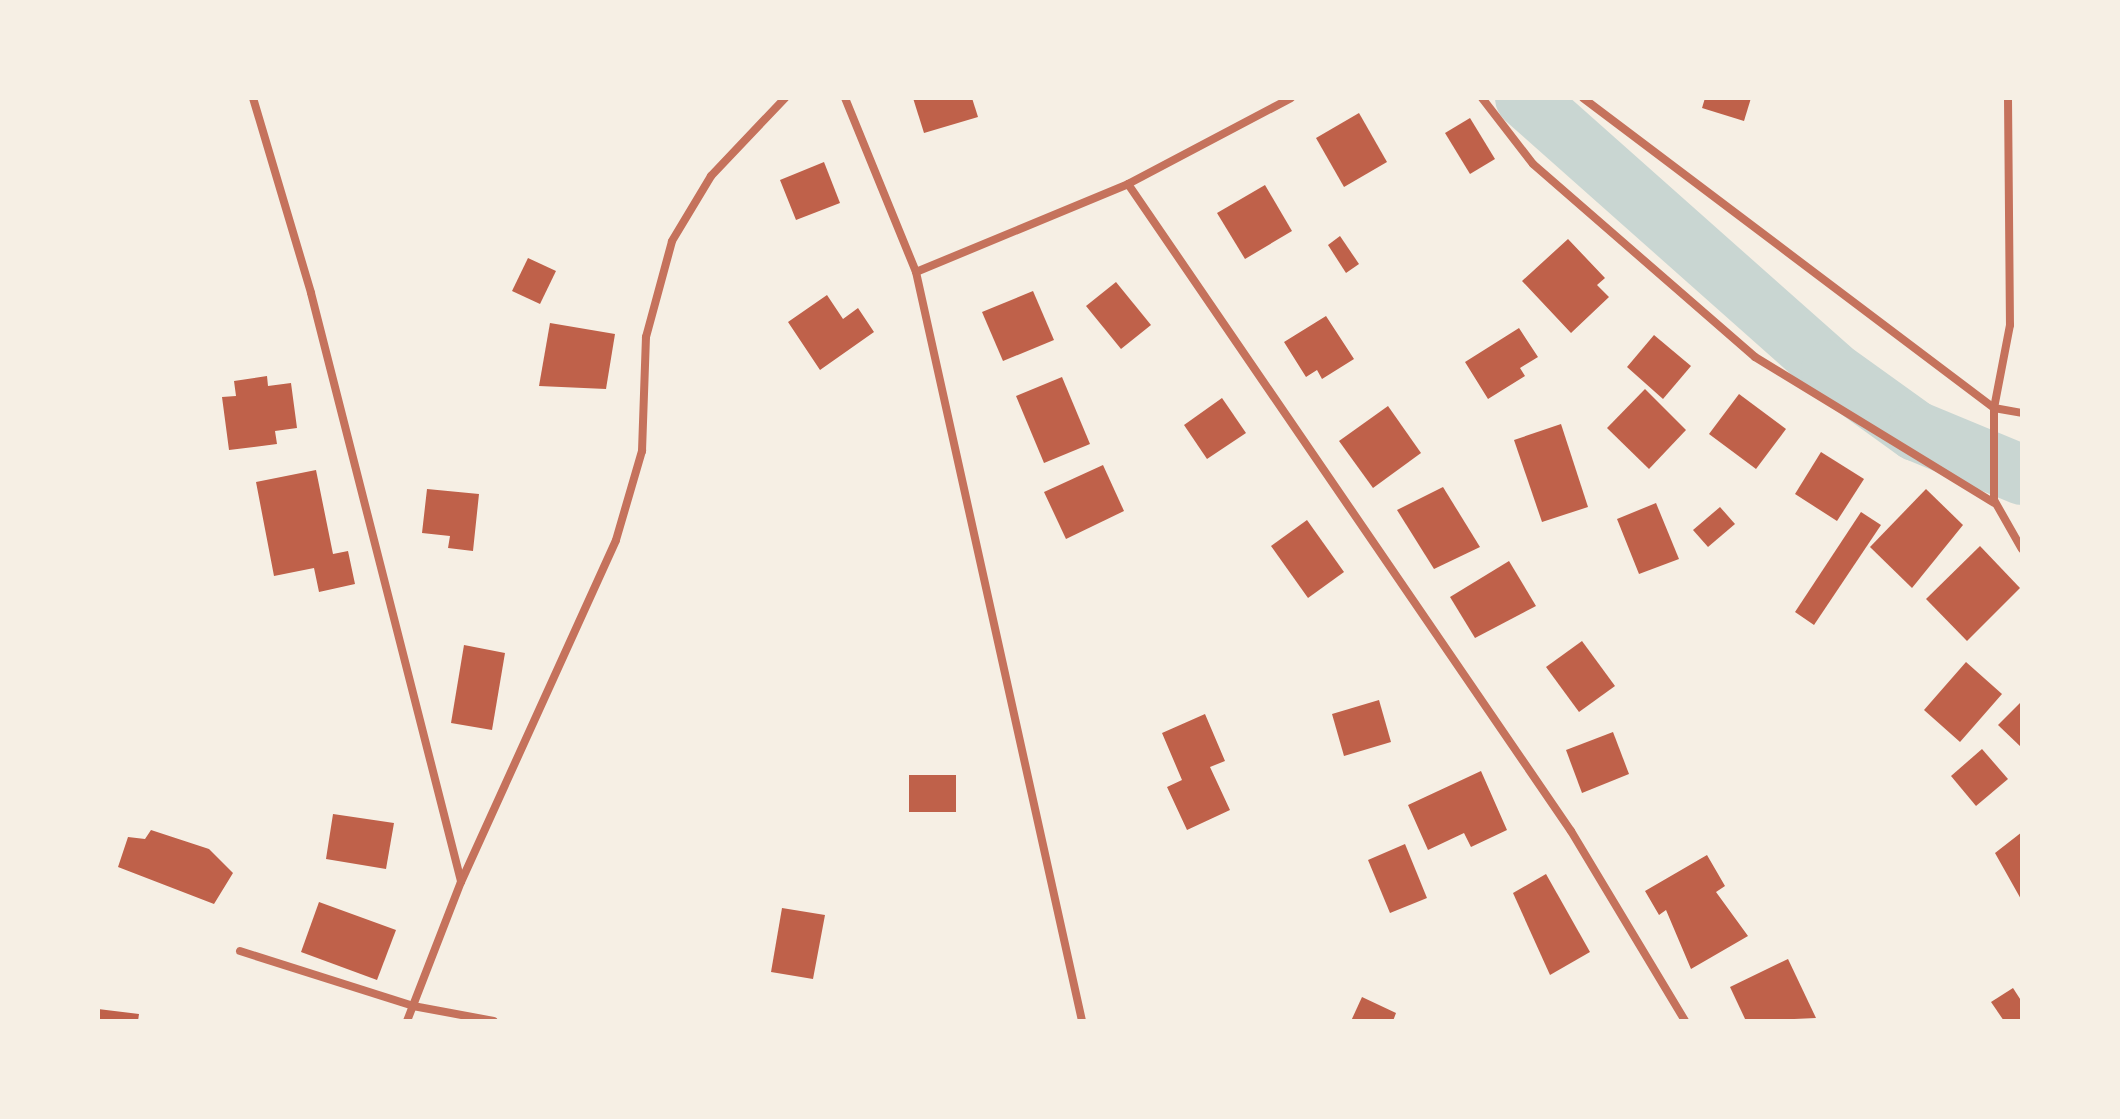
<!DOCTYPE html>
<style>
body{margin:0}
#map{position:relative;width:2120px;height:1119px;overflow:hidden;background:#f6efe4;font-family:Mulish,sans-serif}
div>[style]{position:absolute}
.river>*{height:60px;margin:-30px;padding:0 30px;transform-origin:30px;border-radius:30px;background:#c9d6d2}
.building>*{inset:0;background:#bf614a}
.minor>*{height:8px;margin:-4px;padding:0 4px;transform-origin:4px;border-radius:4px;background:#c5725c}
span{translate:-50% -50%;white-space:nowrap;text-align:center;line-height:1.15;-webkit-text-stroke:8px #f6efe4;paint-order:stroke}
.frame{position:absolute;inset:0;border:100px solid #f6efe4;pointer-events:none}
</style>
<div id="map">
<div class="river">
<div style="left:1525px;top:98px;width:409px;rotate:41.6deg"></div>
<div style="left:1831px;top:370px;width:105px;rotate:35.7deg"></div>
<div style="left:1916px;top:431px;width:115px;rotate:22.5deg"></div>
</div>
<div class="building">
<div style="clip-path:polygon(913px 98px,972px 98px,978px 117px,924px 133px)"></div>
<div style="clip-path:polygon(1705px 98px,1751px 98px,1744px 121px,1702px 108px)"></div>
<div style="clip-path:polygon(1359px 113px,1387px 162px,1344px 187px,1316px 138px)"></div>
<div style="clip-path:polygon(1470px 118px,1495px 159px,1470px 174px,1445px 133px)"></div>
<div style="clip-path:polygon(824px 162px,840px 203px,796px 220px,780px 180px)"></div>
<div style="clip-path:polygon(1265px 185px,1292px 231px,1245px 259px,1217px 213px)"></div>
<div style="clip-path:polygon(1340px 236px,1359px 264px,1346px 273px,1328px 245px)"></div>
<div style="clip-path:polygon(1568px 239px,1605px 278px,1597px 285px,1609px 297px,1571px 333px,1522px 281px)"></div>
<div style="clip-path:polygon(528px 258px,556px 271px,540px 304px,512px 291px)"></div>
<div style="clip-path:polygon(1116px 282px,1151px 325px,1121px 349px,1086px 306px)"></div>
<div style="clip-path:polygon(1033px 291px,1054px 340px,1003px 361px,982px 312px)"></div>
<div style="clip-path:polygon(827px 295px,843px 319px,858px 308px,874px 332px,820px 370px,788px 322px)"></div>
<div style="clip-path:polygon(1326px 316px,1354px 359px,1322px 379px,1317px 370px,1306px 377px,1284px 342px)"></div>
<div style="clip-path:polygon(550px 323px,615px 334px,606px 389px,539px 386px)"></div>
<div style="clip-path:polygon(1519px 328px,1538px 357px,1520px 368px,1525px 376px,1488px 399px,1465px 362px)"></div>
<div style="clip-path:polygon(1654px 335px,1691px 366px,1663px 399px,1627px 367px)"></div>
<div style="clip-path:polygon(267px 376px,268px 386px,291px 383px,297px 428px,275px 431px,277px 444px,229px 450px,222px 397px,236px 396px,234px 381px)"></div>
<div style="clip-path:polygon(1062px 377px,1090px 444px,1044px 463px,1016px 396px)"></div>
<div style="clip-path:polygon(1645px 389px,1686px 430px,1649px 469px,1607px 428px)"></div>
<div style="clip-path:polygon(1739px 394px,1786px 429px,1756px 469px,1709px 434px)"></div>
<div style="clip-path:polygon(1222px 398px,1246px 433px,1207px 459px,1184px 425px)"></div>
<div style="clip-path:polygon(1388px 406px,1421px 453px,1373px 488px,1339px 441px)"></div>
<div style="clip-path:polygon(1561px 424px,1588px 507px,1542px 522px,1514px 440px)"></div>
<div style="clip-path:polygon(1821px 452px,1864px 479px,1837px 521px,1795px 494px)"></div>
<div style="clip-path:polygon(1103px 465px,1124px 511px,1066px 539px,1044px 492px)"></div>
<div style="clip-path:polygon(316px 470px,333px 554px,348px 551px,355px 584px,319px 592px,314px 568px,274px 576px,256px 482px)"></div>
<div style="clip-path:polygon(1443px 487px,1480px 547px,1434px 569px,1397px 510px)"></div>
<div style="clip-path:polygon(427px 489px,479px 494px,473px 551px,448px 548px,450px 536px,422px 533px)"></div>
<div style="clip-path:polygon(1926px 489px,1963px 525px,1912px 588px,1870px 547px)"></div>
<div style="clip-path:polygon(1656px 503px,1679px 559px,1639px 574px,1617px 519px)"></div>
<div style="clip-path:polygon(1720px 507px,1735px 524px,1708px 547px,1693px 530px)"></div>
<div style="clip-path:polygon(1861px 512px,1881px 525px,1814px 625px,1795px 612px)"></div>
<div style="clip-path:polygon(1307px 520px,1344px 572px,1308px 598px,1271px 546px)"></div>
<div style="clip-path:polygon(1980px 546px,2020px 588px,1967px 641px,1926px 599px)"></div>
<div style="clip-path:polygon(1509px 561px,1536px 606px,1475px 638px,1450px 597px)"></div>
<div style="clip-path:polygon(1582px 641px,1615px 686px,1579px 712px,1546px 667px)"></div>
<div style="clip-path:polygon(464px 645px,505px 653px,492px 730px,451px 723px)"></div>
<div style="clip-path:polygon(1966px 662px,2002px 694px,1960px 742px,1924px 710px)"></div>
<div style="clip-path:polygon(1379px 700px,1391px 742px,1344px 756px,1332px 714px)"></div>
<div style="clip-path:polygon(2022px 701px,2022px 748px,1998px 725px)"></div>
<div style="clip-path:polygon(1205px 714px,1225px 761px,1210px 767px,1230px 810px,1187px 830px,1167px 787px,1182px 780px,1162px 733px)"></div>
<div style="clip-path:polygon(1613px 732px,1629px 774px,1582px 793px,1566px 750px)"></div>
<div style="clip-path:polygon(1982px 749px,2008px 779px,1976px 806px,1951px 776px)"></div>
<div style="clip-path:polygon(1481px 771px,1507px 830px,1471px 847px,1464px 833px,1428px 850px,1408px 805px)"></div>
<div style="clip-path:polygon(909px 775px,956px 775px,956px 812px,909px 812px)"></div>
<div style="clip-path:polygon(333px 814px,394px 823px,386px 869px,326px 859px)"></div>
<div style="clip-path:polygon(151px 830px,209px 849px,233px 873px,214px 904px,118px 867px,128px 837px,145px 839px)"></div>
<div style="clip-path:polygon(2022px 832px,2022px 901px,1995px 853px)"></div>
<div style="clip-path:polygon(1405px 844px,1427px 898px,1390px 913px,1368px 860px)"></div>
<div style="clip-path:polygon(1707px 855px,1725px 886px,1716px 892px,1748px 936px,1691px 969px,1666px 910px,1659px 915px,1645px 891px)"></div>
<div style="clip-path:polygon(1546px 874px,1590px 952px,1550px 975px,1513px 893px)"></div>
<div style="clip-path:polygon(319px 902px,396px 930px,377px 980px,301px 952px)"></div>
<div style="clip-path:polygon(782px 908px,825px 915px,813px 979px,771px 972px)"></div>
<div style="clip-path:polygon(1788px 959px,1816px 1018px,1746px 1021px,1730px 987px)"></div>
<div style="clip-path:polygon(2013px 988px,2022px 1002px,2022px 1021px,2004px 1021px,1991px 1002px)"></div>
<div style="clip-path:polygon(1362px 997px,1396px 1013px,1393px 1021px,1351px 1021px)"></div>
<div style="clip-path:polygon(98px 1009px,139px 1014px,138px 1021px,98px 1021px)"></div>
</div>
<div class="minor">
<div style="left:253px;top:98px;width:203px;rotate:73.4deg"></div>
<div style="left:311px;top:293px;width:607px;rotate:75.69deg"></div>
<div style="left:845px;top:98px;width:188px;rotate:67.8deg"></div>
<div style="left:916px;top:272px;width:767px;rotate:77.5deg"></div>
<div style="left:1482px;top:98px;width:83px;rotate:52.3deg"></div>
<div style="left:1533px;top:164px;width:294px;rotate:41deg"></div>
<div style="left:1755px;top:357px;width:280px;rotate:31.4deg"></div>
<div style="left:1583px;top:98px;width:515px;rotate:37.03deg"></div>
<div style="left:1994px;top:408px;width:28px;rotate:10deg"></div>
<div style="left:2008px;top:98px;width:227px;rotate:89.5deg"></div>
<div style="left:2010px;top:325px;width:85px;rotate:100.9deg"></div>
<div style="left:1994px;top:408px;width:92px;rotate:90deg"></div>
<div style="left:1994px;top:500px;width:56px;rotate:60.3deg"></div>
<div style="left:1128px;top:184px;width:784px;rotate:55.6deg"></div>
<div style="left:1571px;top:831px;width:222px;rotate:59deg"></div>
<div style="left:916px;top:272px;width:230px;rotate:-22.5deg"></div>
<div style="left:1128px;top:184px;width:184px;rotate:-27.8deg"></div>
<div style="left:240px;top:951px;width:182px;rotate:17.6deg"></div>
<div style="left:413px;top:1006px;width:82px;rotate:10.5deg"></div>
<div style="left:407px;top:1021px;width:149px;rotate:-68.8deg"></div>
<div style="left:461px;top:882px;width:375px;rotate:-65.6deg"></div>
<div style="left:616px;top:540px;width:93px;rotate:-73.7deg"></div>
<div style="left:642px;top:451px;width:114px;rotate:-88deg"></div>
<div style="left:646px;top:337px;width:99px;rotate:-74.8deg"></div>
<div style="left:672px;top:241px;width:76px;rotate:-59deg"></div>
<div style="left:711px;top:176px;width:108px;rotate:-46.5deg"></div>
</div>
<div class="frame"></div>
</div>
